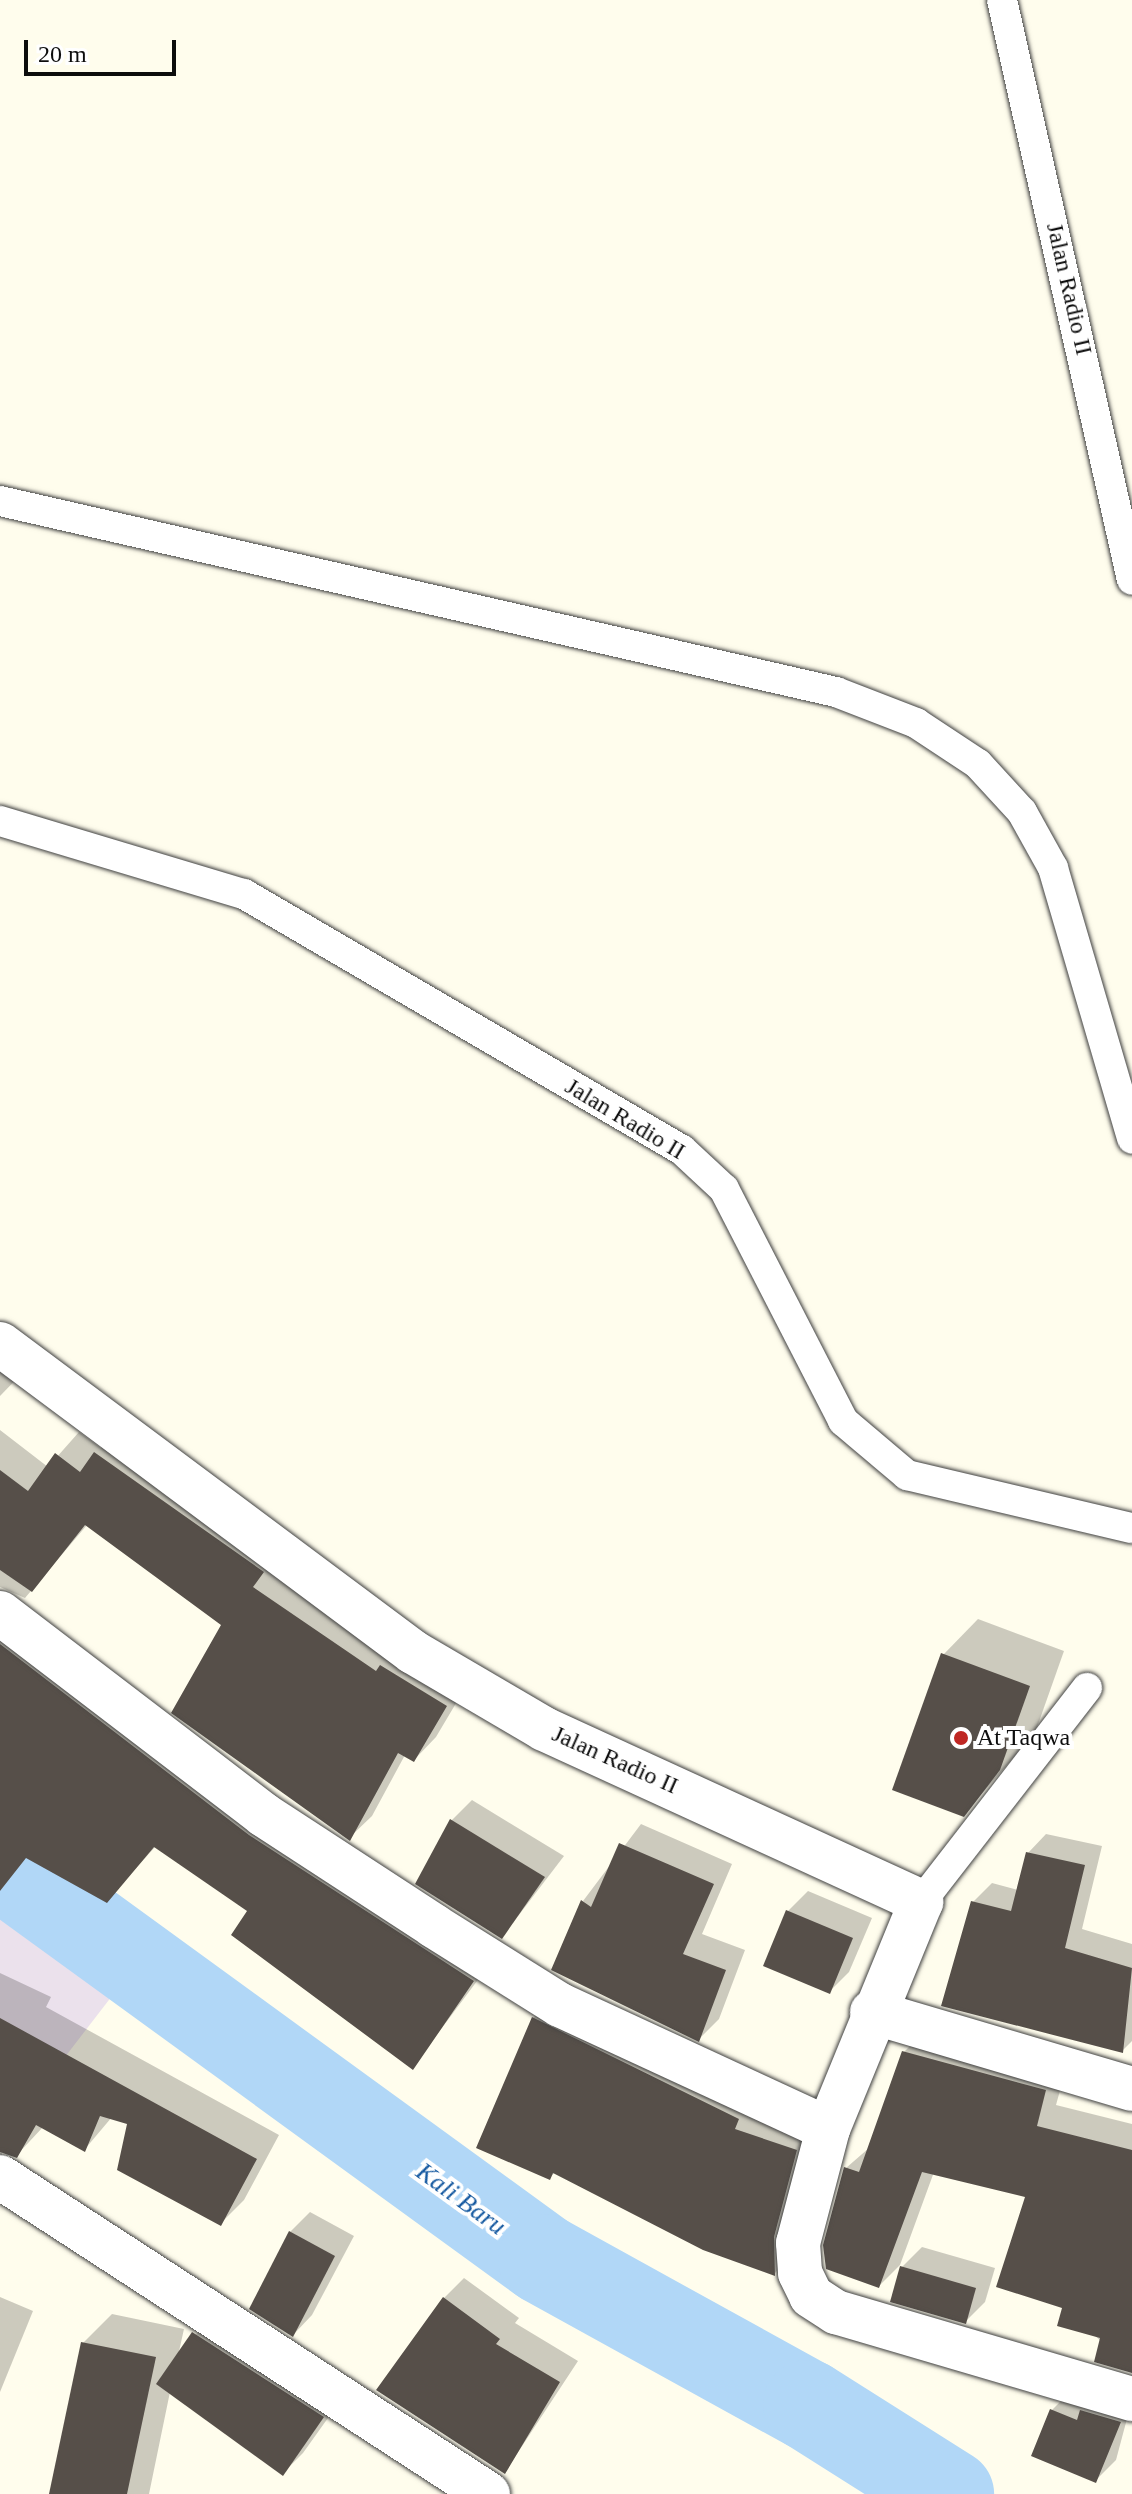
<!DOCTYPE html>
<style>
body{margin:0}
#map{position:relative;width:1132px;height:2494px;overflow:hidden;background:#fffded;font-family:"Times New Roman",serif}
div>[style]{position:absolute}
.industrial>*{inset:0;background:#ebe1ec}
.shadow>*{inset:0;background:#0003}
.river>*{height:90px;margin:-45px;padding:0 45px;transform-origin:45px;border-radius:45px;background:#b1d7f7}
.building>*{inset:0;background:#564f49}
.roads{filter:drop-shadow(0 0 2px #404040) drop-shadow(0 0 2px #404040)}
.service>*{height:30px;margin:-15px;padding:0 15px;transform-origin:15px;border-radius:15px;background:#fff}
.minor>*{height:44px;margin:-22px;padding:0 22px;transform-origin:22px;border-radius:22px;background:#fff}
.dots>*{width:22px;height:22px;translate:-50% -50%;box-sizing:border-box;border:4px solid #fff;border-radius:50%}
span{translate:-50% -50%;white-space:nowrap;text-align:center;line-height:1.15;-webkit-text-stroke:8px #fff;paint-order:stroke}
.street-label{font-size:24px;color:#0d0d0d}
.poi-label{font-size:24px;color:#0d0d0d}
.left{translate:0 -50%;text-align:left}
.water-label{font-size:26px;color:#1559a0;font-style:italic}
.scale{position:absolute;left:24px;top:40px;width:152px;height:36px;box-sizing:border-box;border:4px solid #0d0d0d;border-top:0;padding-left:10px;font-size:24px;line-height:28px;white-space:nowrap;color:#0d0d0d;-webkit-text-stroke:6px #fff;paint-order:stroke}
</style>
<div id="map">
<div class="industrial">
<div style="clip-path:polygon(0 1913px,122px 1983px,1px 2140px,0 2139px)"></div>
</div>
<div class="shadow">
<div style="clip-path:polygon(0 1326px,34px 1361px,0 1396px)"></div>
<div style="clip-path:polygon(0 1430px,48px 1467px,79px 1432px,101px 1448px,118px 1431px,468px 1683px,436px 1737px,414px 1760px,405px 1755px,372px 1816px,349px 1838px,224px 1624px,87px 1525px,25px 1598px,0 1587px)"></div>
<div style="clip-path:polygon(0 1594px,495px 1957px,412px 2068px,250px 1910px,156px 1846px,107px 1900px,0 1844px)"></div>
<div style="clip-path:polygon(978px 1619px,1064px 1651px,1035px 1733px,964px 1814px,943px 1655px)"></div>
<div style="clip-path:polygon(472px 1800px,564px 1856px,502px 1937px,418px 1883px,452px 1820px)"></div>
<div style="clip-path:polygon(641px 1824px,732px 1864px,702px 1934px,745px 1950px,719px 2019px,699px 2039px,583px 1901px)"></div>
<div style="clip-path:polygon(1046px 1834px,1102px 1846px,1082px 1929px,1132px 1944px,1132px 2041px,1122px 2051px,943px 2005px,973px 1902px,992px 1883px,1018px 1890px,1028px 1853px)"></div>
<div style="clip-path:polygon(808px 1891px,872px 1918px,849px 1972px,829px 1992px,788px 1911px)"></div>
<div style="clip-path:polygon(0 1973px,51px 1997px,46px 2007px,279px 2135px,244px 2200px,220px 2224px,129px 2122px,112px 2117px,85px 2149px,43px 2127px,16px 2156px,2px 2150px,0 2200px)"></div>
<div style="clip-path:polygon(553px 1998px,816px 2130px,794px 2253px,775px 2273px,555px 2172px,550px 2178px,533px 2018px)"></div>
<div style="clip-path:polygon(925px 2031px,1066px 2069px,1056px 2105px,1132px 2124px,1132px 2371px,1064px 2306px,1028px 2196px,934px 2172px,900px 2265px,879px 2286px,846px 2168px,869px 2148px,904px 2052px)"></div>
<div style="clip-path:polygon(310px 2212px,354px 2236px,312px 2315px,293px 2335px,290px 2232px)"></div>
<div style="clip-path:polygon(922px 2247px,995px 2268px,985px 2302px,965px 2322px,902px 2267px)"></div>
<div style="clip-path:polygon(464px 2278px,519px 2318px,515px 2323px,578px 2361px,505px 2472px,444px 2298px)"></div>
<div style="clip-path:polygon(0 2297px,33px 2311px,0 2392px)"></div>
<div style="clip-path:polygon(214px 2313px,343px 2397px,303px 2453px,283px 2473px,170px 2392px,149px 2494px,51px 2494px,83px 2343px,112px 2314px,184px 2329px,178px 2356px)"></div>
<div style="clip-path:polygon(1072px 2390px,1132px 2400px,1116px 2460px,1096px 2480px,1034px 2455px,1052px 2410px)"></div>
</div>
<div class="river">
<div style="left:0;top:1864px;width:671px;rotate:36.03deg"></div>
<div style="left:543px;top:2259px;width:303px;rotate:28.9deg"></div>
<div style="left:808px;top:2405px;width:167px;rotate:32.3deg"></div>
</div>
<div class="building">
<div style="clip-path:polygon(94px 1452px,264px 1572px,253px 1587px,376px 1671px,380px 1665px,447px 1706px,414px 1762px,398px 1753px,350px 1841px,171px 1713px,221px 1625px,85px 1525px,32px 1592px,0 1570px,0 1470px,28px 1491px,55px 1453px,80px 1472px)"></div>
<div style="clip-path:polygon(0 1644px,249px 1835px,474px 1981px,413px 2070px,231px 1935px,247px 1911px,154px 1847px,107px 1903px,26px 1858px,0 1891px)"></div>
<div style="clip-path:polygon(941px 1653px,1030px 1686px,1000px 1770px,964px 1817px,892px 1790px)"></div>
<div style="clip-path:polygon(450px 1819px,545px 1877px,502px 1939px,415px 1884px)"></div>
<div style="clip-path:polygon(619px 1843px,714px 1884px,683px 1954px,726px 1970px,699px 2042px,551px 1970px,581px 1900px,591px 1907px)"></div>
<div style="clip-path:polygon(1026px 1852px,1085px 1865px,1065px 1948px,1132px 1968px,1123px 2053px,941px 2006px,971px 1901px,1011px 1911px)"></div>
<div style="clip-path:polygon(786px 1910px,853px 1938px,830px 1994px,763px 1966px)"></div>
<div style="clip-path:polygon(532px 2017px,739px 2119px,735px 2129px,797px 2150px,774px 2237px,775px 2276px,703px 2250px,553px 2173px,550px 2180px,476px 2148px)"></div>
<div style="clip-path:polygon(0 2018px,257px 2159px,221px 2226px,117px 2170px,127px 2124px,100px 2116px,85px 2152px,36px 2125px,17px 2158px,0 2152px)"></div>
<div style="clip-path:polygon(902px 2051px,1046px 2090px,1037px 2126px,1132px 2150px,1132px 2373px,1094px 2362px,1100px 2338px,1057px 2326px,1062px 2308px,996px 2287px,1025px 2197px,922px 2172px,879px 2288px,826px 2269px,823px 2245px,844px 2167px,859px 2172px)"></div>
<div style="clip-path:polygon(289px 2231px,335px 2256px,293px 2337px,249px 2309px)"></div>
<div style="clip-path:polygon(900px 2266px,976px 2288px,966px 2324px,890px 2302px)"></div>
<div style="clip-path:polygon(443px 2297px,500px 2339px,496px 2344px,560px 2382px,505px 2474px,376px 2390px)"></div>
<div style="clip-path:polygon(192px 2332px,324px 2417px,283px 2476px,156px 2384px)"></div>
<div style="clip-path:polygon(81px 2342px,156px 2357px,127px 2494px,49px 2494px)"></div>
<div style="clip-path:polygon(1050px 2409px,1077px 2420px,1080px 2410px,1121px 2422px,1096px 2483px,1031px 2456px)"></div>
</div>
<div class="roads">
<div class="service">
<div style="left:1002px;top:0;width:594px;rotate:77.37deg"></div>
<div style="left:0;top:501px;width:858px;rotate:12.87deg"></div>
<div style="left:836px;top:692px;width:86px;rotate:21.2deg"></div>
<div style="left:916px;top:723px;width:74px;rotate:33.5deg"></div>
<div style="left:978px;top:764px;width:65px;rotate:47.5deg"></div>
<div style="left:1022px;top:812px;width:64px;rotate:61deg"></div>
<div style="left:1053px;top:868px;width:282px;rotate:73.7deg"></div>
<div style="left:0;top:821px;width:255px;rotate:16.7deg"></div>
<div style="left:244px;top:894px;width:507px;rotate:30.31deg"></div>
<div style="left:682px;top:1150px;width:57px;rotate:42.9deg"></div>
<div style="left:724px;top:1189px;width:261px;rotate:62.8deg"></div>
<div style="left:843px;top:1421px;width:84px;rotate:40.2deg"></div>
<div style="left:907px;top:1475px;width:231px;rotate:13.3deg"></div>
<div style="left:921px;top:1902px;width:271px;rotate:-52.2deg"></div>
</div>
<div class="minor">
<div style="left:0;top:1344px;width:515px;rotate:36.71deg"></div>
<div style="left:413px;top:1652px;width:152px;rotate:30.4deg"></div>
<div style="left:544px;top:1729px;width:415px;rotate:24.6deg"></div>
<div style="left:921px;top:1902px;width:245px;rotate:112.3deg"></div>
<div style="left:828px;top:2129px;width:118px;rotate:104.7deg"></div>
<div style="left:798px;top:2243px;width:30px;rotate:86deg"></div>
<div style="left:800px;top:2273px;width:25px;rotate:64deg"></div>
<div style="left:811px;top:2296px;width:30px;rotate:33deg"></div>
<div style="left:836px;top:2312px;width:309px;rotate:16.4deg"></div>
<div style="left:0;top:1613px;width:332px;rotate:37.4deg"></div>
<div style="left:264px;top:1815px;width:203px;rotate:33.1deg"></div>
<div style="left:434px;top:1926px;width:149px;rotate:32.1deg"></div>
<div style="left:560px;top:2005px;width:295px;rotate:24.8deg"></div>
<div style="left:872px;top:2012px;width:271px;rotate:16.5deg"></div>
<div style="left:0;top:2177px;width:582px;rotate:33.01deg"></div>
</div>
</div>
<div class="dots">
<div style="left:961px;top:1738px;background:#bf2723"></div>
</div>
<div class="street-label">
<span style="left:1069px;top:289px;rotate:77deg">Jalan Radio II</span>
<span style="left:625px;top:1119px;rotate:31deg">Jalan Radio II</span>
<span style="left:615px;top:1760px;rotate:24deg">Jalan Radio II</span>
</div>
<div class="poi-label">
<span class="left" style="left:977px;top:1738px">At Taqwa</span>
</div>
<div class="water-label">
<span style="left:461px;top:2199px;rotate:36deg">Kali Baru</span>
</div>
<div class="scale">20 m</div>
</div>
